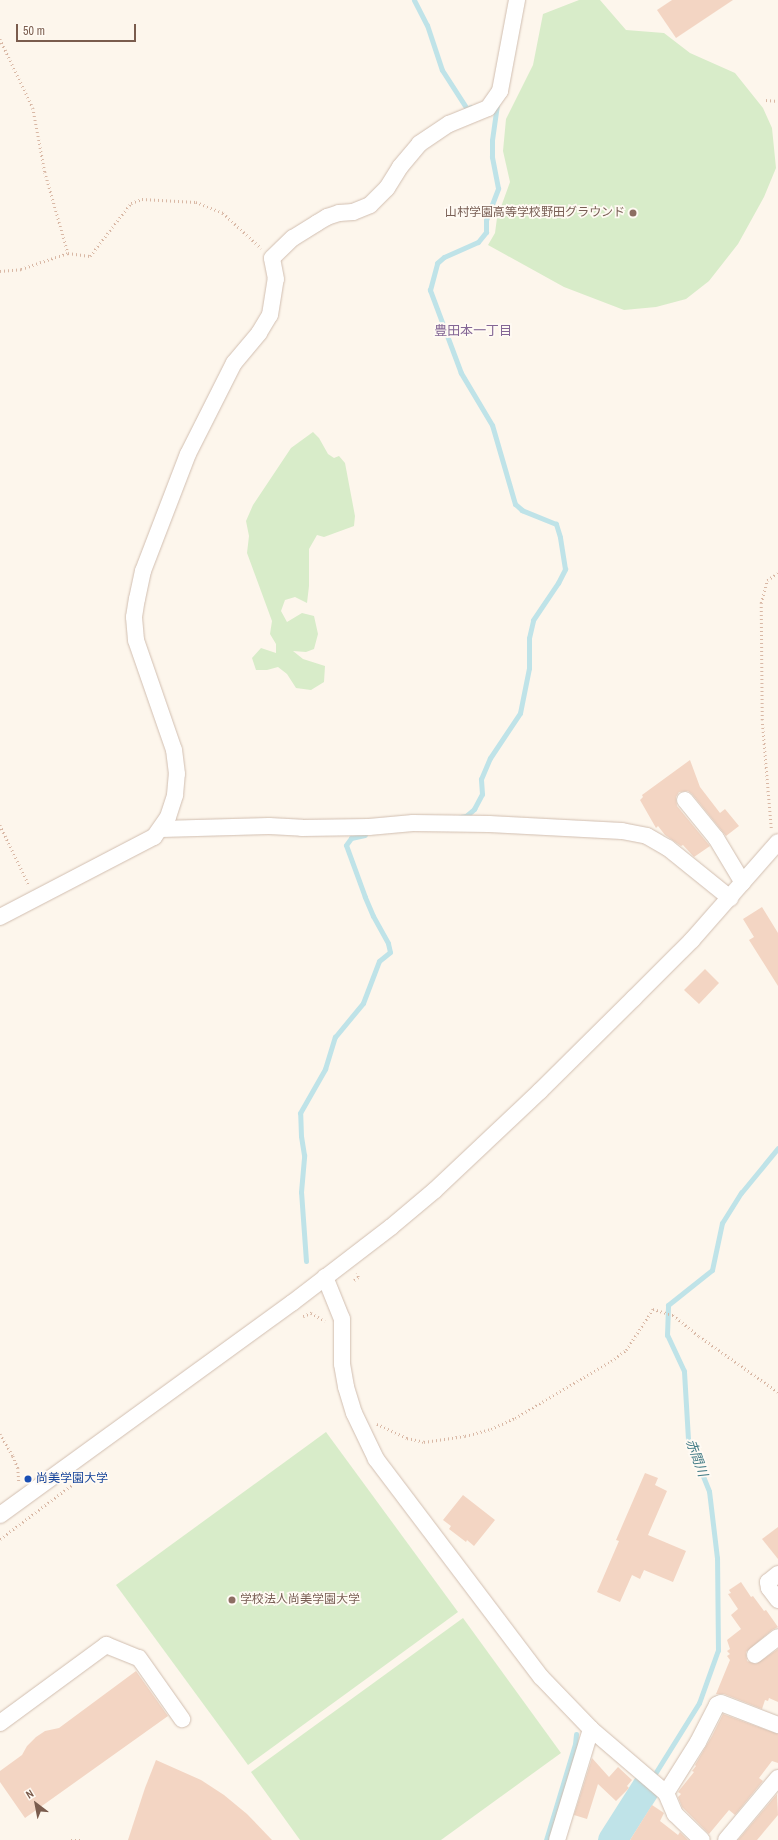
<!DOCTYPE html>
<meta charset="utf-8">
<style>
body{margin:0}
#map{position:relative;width:778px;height:1840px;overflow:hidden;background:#fdf6ec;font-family:"Archivo Narrow","Noto Sans JP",sans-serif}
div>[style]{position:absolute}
.green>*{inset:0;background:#d8ecc9}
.stream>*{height:5px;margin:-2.5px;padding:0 2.5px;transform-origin:2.5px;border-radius:2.5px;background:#bfe3e8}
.river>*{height:29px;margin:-14.5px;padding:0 14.5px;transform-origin:14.5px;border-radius:14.5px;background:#bfe3e8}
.building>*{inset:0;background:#f3d5c3}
.path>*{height:2.5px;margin-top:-1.25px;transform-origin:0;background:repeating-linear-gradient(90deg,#d9b8a5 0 1px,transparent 0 4px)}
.roads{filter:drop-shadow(0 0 1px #d1beb0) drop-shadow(0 0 1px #d1beb0)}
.minor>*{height:16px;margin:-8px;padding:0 8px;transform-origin:8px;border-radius:8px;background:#fff}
.dots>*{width:11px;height:11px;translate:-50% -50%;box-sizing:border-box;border:2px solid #fffaf3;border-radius:50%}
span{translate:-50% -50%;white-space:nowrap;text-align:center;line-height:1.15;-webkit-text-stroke:3.5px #fffaf3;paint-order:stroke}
.education-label{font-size:12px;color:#785e54}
.right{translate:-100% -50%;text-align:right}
.left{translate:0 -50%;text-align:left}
.transit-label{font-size:12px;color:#164399}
.neighbourhood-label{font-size:13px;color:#846695}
.water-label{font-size:13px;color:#437c86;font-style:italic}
.north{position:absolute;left:16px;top:1784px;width:40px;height:40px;-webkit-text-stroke:3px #fffaf3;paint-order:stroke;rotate:328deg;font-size:11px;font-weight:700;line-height:16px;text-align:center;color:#7a5c4d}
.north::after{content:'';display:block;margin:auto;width:14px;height:18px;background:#7a5c4d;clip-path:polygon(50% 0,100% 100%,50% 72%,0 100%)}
.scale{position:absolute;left:16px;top:24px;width:120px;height:18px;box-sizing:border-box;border:2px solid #7a5c4d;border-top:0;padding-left:5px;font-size:12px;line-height:14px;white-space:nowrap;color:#7a5c4d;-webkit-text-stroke:3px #fffaf3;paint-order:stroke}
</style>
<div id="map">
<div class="green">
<div style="clip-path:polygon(579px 0,600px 0,626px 30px,664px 33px,690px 53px,735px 73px,763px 108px,772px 128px,776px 168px,764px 197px,738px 244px,709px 281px,686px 299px,656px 307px,624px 310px,564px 287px,488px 245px,495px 233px,497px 218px,510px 182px,503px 151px,506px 119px,533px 65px,543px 14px)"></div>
<div style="clip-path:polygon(313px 432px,319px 438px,328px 454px,334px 458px,339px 456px,345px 463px,355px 516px,354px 526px,324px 537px,317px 535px,309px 549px,309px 586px,307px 603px,295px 597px,285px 600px,281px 611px,287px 622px,302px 613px,314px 616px,318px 634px,314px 649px,306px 652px,293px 651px,303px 659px,325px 666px,324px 682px,311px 690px,296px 688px,287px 674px,278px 667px,267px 670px,256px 670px,252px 658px,261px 648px,276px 653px,276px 644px,270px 634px,272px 621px,247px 553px,249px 536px,246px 521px,253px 505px,291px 448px)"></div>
<div style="clip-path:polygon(326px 1432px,458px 1612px,248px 1765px,116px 1585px)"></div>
<div style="clip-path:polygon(463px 1618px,561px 1753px,441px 1840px,300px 1840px,251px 1772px)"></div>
</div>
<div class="stream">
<div style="left:414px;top:0;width:28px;rotate:63deg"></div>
<div style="left:427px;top:25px;width:47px;rotate:71.6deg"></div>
<div style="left:442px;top:70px;width:46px;rotate:57.3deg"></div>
<div style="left:467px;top:109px;width:4px;rotate:-27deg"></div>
<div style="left:460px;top:817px;width:6px;rotate:-9deg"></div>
<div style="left:466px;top:816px;width:11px;rotate:-41deg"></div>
<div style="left:474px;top:809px;width:17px;rotate:-62deg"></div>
<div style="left:482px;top:794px;width:15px;rotate:-94deg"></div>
<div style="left:481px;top:779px;width:23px;rotate:-67deg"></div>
<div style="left:490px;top:758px;width:54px;rotate:-56.3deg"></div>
<div style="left:520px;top:713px;width:46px;rotate:-78.7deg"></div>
<div style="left:529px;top:668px;width:30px;rotate:-90deg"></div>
<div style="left:529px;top:638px;width:18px;rotate:-77deg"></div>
<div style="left:533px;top:620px;width:45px;rotate:-56deg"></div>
<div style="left:558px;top:583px;width:16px;rotate:-63deg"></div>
<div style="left:565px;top:569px;width:32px;rotate:-99deg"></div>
<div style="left:560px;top:537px;width:14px;rotate:-107deg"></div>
<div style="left:556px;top:524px;width:37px;rotate:-158deg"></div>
<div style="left:522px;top:510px;width:9px;rotate:-139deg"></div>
<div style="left:515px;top:504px;width:82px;rotate:-106.2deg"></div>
<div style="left:492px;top:425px;width:61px;rotate:-120.8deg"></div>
<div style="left:461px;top:373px;width:89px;rotate:-110.5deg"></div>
<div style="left:430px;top:290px;width:28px;rotate:-75deg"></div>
<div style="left:437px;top:263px;width:9px;rotate:-41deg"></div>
<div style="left:444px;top:257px;width:37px;rotate:-24deg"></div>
<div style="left:478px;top:242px;width:13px;rotate:-51deg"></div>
<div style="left:486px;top:232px;width:12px;rotate:-90deg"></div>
<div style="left:486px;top:220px;width:34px;rotate:-69deg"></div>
<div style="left:498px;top:188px;width:32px;rotate:-101deg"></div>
<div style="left:492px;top:157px;width:17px;rotate:-90deg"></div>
<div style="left:492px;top:140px;width:35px;rotate:-82deg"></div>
<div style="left:306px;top:1261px;width:69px;rotate:-94.1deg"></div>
<div style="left:301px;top:1192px;width:37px;rotate:-85deg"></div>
<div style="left:304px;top:1155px;width:19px;rotate:-99deg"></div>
<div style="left:301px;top:1136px;width:23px;rotate:-92deg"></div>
<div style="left:300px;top:1113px;width:51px;rotate:-60.4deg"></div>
<div style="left:325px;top:1069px;width:34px;rotate:-73deg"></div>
<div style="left:335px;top:1037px;width:44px;rotate:-50.5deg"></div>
<div style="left:363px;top:1003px;width:45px;rotate:-69.1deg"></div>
<div style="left:379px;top:961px;width:14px;rotate:-39deg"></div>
<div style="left:390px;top:952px;width:9px;rotate:-103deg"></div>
<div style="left:388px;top:943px;width:31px;rotate:-119deg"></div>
<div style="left:373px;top:916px;width:21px;rotate:-113deg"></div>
<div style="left:365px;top:897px;width:55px;rotate:-110.1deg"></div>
<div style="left:346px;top:845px;width:9px;rotate:-54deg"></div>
<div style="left:351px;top:838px;width:14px;rotate:-12deg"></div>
<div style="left:656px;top:1772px;width:81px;rotate:-58.1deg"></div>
<div style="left:699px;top:1703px;width:56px;rotate:-70.3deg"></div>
<div style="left:718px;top:1650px;width:92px;rotate:-90.6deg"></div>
<div style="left:717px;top:1558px;width:67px;rotate:-96.8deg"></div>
<div style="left:709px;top:1491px;width:56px;rotate:-112deg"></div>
<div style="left:688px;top:1439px;width:68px;rotate:-93.4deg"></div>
<div style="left:684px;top:1371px;width:40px;rotate:-115deg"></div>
<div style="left:667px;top:1335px;width:30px;rotate:-88deg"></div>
<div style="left:668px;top:1305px;width:56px;rotate:-38.5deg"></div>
<div style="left:712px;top:1270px;width:48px;rotate:-78deg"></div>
<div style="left:722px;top:1223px;width:36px;rotate:-58deg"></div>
<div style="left:741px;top:1193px;width:58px;rotate:-50.6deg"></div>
<div style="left:546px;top:1840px;width:100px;rotate:-73.2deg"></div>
<div style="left:575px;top:1744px;width:10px;rotate:-84deg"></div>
</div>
<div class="river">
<div style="left:612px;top:1840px;width:65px;rotate:-57.5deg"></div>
</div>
<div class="building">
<div style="clip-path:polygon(672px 0,733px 0,676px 38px,657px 10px)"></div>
<div style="clip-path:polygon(690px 760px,700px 787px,720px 813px,725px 809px,739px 826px,726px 836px,692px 794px,688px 791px,679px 792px,676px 797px,677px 806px,710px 846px,694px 857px,683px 845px,681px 846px,665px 835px,658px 826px,656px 828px,640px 800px,643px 797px,642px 795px)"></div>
<div style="clip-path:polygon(762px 907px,778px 933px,778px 986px,749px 940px,754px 937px,743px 919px)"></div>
<div style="clip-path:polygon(705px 969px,719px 983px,699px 1004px,684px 990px)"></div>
<div style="clip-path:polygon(645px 1473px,658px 1478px,655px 1485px,667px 1491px,648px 1535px,686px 1551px,673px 1582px,644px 1570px,640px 1579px,632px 1575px,620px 1602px,597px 1592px,619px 1541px,616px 1540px)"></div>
<div style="clip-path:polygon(463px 1495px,495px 1520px,474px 1546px,467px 1540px,466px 1542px,449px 1529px,451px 1526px,443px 1520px)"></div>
<div style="clip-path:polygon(778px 1527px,778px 1559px,762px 1539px)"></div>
<div style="clip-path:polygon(741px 1582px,751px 1597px,753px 1596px,764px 1611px,766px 1610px,778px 1627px,772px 1630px,746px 1652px,747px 1661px,756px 1664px,778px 1649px,778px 1702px,769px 1698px,768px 1701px,765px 1700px,762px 1709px,724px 1694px,716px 1694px,730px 1660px,727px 1656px,730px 1654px,727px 1651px,730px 1649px,727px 1640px,741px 1629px,731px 1615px,738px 1609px,728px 1594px,731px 1593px,729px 1590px)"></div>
<div style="clip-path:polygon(136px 1671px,168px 1716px,25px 1818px,0 1782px,0 1771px,22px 1755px,27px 1746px,36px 1737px,45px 1731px,59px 1728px)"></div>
<div style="clip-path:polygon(723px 1714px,778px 1734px,778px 1763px,772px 1761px,759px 1778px,763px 1781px,735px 1815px,729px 1810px,709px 1834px,682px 1807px,678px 1797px,681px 1794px,678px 1792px,694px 1772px,692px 1771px,696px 1766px,695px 1765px,712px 1736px)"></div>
<div style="clip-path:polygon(592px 1758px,609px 1777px,618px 1767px,632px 1780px,627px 1786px,629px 1788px,616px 1801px,598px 1784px,587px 1819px,574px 1815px)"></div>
<div style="clip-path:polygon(156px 1760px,201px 1780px,224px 1795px,247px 1814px,272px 1840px,128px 1840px,145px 1788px)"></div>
<div style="clip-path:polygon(777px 1794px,778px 1815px,757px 1840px,738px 1840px)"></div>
<div style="clip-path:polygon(652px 1805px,664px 1813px,660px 1821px,678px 1835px,680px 1832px,688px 1840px,630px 1840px)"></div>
</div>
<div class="path">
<div style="left:0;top:39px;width:76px;rotate:64.4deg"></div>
<div style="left:33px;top:108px;width:65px;rotate:79.4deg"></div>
<div style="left:45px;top:172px;width:84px;rotate:74.1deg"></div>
<div style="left:766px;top:100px;width:12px;rotate:5deg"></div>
<div style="left:0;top:271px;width:21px;rotate:-5deg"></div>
<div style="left:21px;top:269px;width:50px;rotate:-18.8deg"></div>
<div style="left:68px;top:253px;width:22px;rotate:8deg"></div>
<div style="left:90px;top:256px;width:67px;rotate:-52.3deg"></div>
<div style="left:131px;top:203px;width:12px;rotate:-20deg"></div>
<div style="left:142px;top:199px;width:54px;rotate:3.2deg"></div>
<div style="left:196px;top:202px;width:29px;rotate:22deg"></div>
<div style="left:223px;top:213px;width:52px;rotate:42.6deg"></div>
<div style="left:0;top:825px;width:67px;rotate:64.2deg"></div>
<div style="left:771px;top:828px;width:108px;rotate:-94.8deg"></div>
<div style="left:762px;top:720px;width:117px;rotate:-90.5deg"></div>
<div style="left:761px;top:603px;width:24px;rotate:-75deg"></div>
<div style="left:767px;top:580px;width:13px;rotate:-32deg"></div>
<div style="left:354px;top:1280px;width:5px;rotate:-37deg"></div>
<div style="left:358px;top:1277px;width:4px;rotate:-104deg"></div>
<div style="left:303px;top:1316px;width:9px;rotate:-21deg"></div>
<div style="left:311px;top:1313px;width:16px;rotate:30deg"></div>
<div style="left:377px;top:1424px;width:33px;rotate:25deg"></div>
<div style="left:407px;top:1438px;width:17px;rotate:13deg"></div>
<div style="left:424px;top:1442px;width:41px;rotate:-8.3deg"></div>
<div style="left:465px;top:1436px;width:27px;rotate:-15deg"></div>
<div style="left:491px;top:1429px;width:26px;rotate:-25deg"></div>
<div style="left:515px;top:1418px;width:112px;rotate:-30.7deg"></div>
<div style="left:611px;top:1361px;width:19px;rotate:-36deg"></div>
<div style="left:626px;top:1350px;width:49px;rotate:-56.6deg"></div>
<div style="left:653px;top:1309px;width:21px;rotate:17deg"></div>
<div style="left:673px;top:1315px;width:33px;rotate:39deg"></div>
<div style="left:699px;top:1336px;width:97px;rotate:35.3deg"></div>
<div style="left:0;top:1434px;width:26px;rotate:59deg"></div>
<div style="left:13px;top:1456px;width:13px;rotate:67deg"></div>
<div style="left:18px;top:1468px;width:14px;rotate:86deg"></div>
<div style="left:0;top:1539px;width:91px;rotate:-37deg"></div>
<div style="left:71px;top:1840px;width:12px"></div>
</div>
<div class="roads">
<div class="minor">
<div style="left:685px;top:800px;width:49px;rotate:50.8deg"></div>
<div style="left:716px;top:838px;width:52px;rotate:59deg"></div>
<div style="left:161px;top:829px;width:108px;rotate:-1.6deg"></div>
<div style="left:269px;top:826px;width:33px;rotate:3deg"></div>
<div style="left:302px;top:828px;width:67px;rotate:-0.9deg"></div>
<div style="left:369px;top:827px;width:44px;rotate:-5.2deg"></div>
<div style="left:413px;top:823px;width:76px;rotate:0.8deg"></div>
<div style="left:489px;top:824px;width:133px;rotate:3deg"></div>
<div style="left:622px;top:831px;width:25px;rotate:11deg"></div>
<div style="left:647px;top:836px;width:24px;rotate:30deg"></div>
<div style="left:668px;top:848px;width:80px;rotate:38.9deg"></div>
<div style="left:0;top:917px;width:174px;rotate:-27.5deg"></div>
<div style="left:154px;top:837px;width:24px;rotate:-55deg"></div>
<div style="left:168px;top:817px;width:23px;rotate:-72deg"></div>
<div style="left:175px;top:795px;width:21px;rotate:-85deg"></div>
<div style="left:177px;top:774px;width:24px;rotate:-97deg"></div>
<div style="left:174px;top:750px;width:116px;rotate:-109.1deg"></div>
<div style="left:136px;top:640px;width:23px;rotate:-95deg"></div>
<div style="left:134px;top:617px;width:18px;rotate:-81deg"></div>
<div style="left:137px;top:599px;width:29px;rotate:-78deg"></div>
<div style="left:143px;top:571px;width:125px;rotate:-69deg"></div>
<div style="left:188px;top:454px;width:102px;rotate:-63.2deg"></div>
<div style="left:234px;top:363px;width:39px;rotate:-50deg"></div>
<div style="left:259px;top:333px;width:21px;rotate:-59deg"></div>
<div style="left:270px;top:315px;width:36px;rotate:-81deg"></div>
<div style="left:276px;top:279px;width:21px;rotate:-101deg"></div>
<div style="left:272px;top:258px;width:29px;rotate:-44deg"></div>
<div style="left:293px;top:238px;width:28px;rotate:-32deg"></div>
<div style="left:317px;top:223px;width:12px;rotate:-31deg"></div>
<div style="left:327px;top:217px;width:13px;rotate:-18deg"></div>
<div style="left:339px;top:213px;width:14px;rotate:-4deg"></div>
<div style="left:353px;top:212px;width:18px;rotate:-22deg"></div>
<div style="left:370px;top:205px;width:24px;rotate:-45deg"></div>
<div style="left:387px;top:188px;width:25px;rotate:-58deg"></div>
<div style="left:400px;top:167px;width:30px;rotate:-50deg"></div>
<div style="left:419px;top:144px;width:36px;rotate:-34deg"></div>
<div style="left:449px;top:124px;width:42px;rotate:-22.3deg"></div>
<div style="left:488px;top:108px;width:21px;rotate:-55deg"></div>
<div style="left:500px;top:91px;width:93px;rotate:-79.4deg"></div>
<div style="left:325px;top:1277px;width:45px;rotate:68deg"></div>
<div style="left:342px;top:1319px;width:45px;rotate:90deg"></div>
<div style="left:342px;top:1364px;width:23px;rotate:80deg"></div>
<div style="left:346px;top:1387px;width:27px;rotate:73deg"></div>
<div style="left:354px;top:1413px;width:51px;rotate:64.4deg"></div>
<div style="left:376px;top:1459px;width:273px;rotate:52.9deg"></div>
<div style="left:541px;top:1677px;width:72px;rotate:46.1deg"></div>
<div style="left:591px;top:1729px;width:116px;rotate:107deg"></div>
<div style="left:0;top:1515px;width:361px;rotate:-36deg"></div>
<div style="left:292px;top:1303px;width:125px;rotate:-37.5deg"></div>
<div style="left:391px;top:1227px;width:57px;rotate:-40.1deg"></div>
<div style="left:435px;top:1190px;width:144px;rotate:-43.3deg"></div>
<div style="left:540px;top:1091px;width:132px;rotate:-44.7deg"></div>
<div style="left:634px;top:998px;width:82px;rotate:-45deg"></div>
<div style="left:692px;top:940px;width:130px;rotate:-48.7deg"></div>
<div style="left:778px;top:1574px;width:13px;rotate:141deg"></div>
<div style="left:768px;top:1582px;width:6px;rotate:81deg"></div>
<div style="left:769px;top:1588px;width:15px;rotate:53deg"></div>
<div style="left:755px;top:1655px;width:29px;rotate:-38deg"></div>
<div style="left:0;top:1723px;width:132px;rotate:-36.3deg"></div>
<div style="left:106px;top:1645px;width:35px;rotate:22deg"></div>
<div style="left:139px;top:1658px;width:75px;rotate:54.8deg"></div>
<div style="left:591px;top:1729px;width:99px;rotate:40.5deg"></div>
<div style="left:666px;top:1793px;width:23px;rotate:67deg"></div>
<div style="left:675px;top:1814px;width:37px;rotate:44deg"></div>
<div style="left:666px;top:1793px;width:60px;rotate:-57.9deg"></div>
<div style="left:698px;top:1742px;width:42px;rotate:-62.8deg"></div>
<div style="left:717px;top:1705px;width:4px;rotate:-27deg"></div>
<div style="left:721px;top:1703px;width:61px;rotate:21.1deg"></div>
<div style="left:726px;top:1840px;width:81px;rotate:-50deg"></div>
</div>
</div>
<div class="dots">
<div style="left:633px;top:213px;background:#8d6e63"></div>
<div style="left:28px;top:1479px;background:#1a4fb4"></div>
<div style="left:232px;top:1600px;background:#8d6e63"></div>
</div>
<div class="education-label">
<span class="right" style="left:625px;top:213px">山村学園高等学校野田グラウンド</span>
<span class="left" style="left:240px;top:1600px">学校法人尚美学園大学</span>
</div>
<div class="transit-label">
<span class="left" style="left:36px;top:1479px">尚美学園大学</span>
</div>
<div class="neighbourhood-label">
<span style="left:473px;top:331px">豊田本一丁目</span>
</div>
<div class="water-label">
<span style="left:696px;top:1458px;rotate:70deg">赤間川</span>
</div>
<div class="north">N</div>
<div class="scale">50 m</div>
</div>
